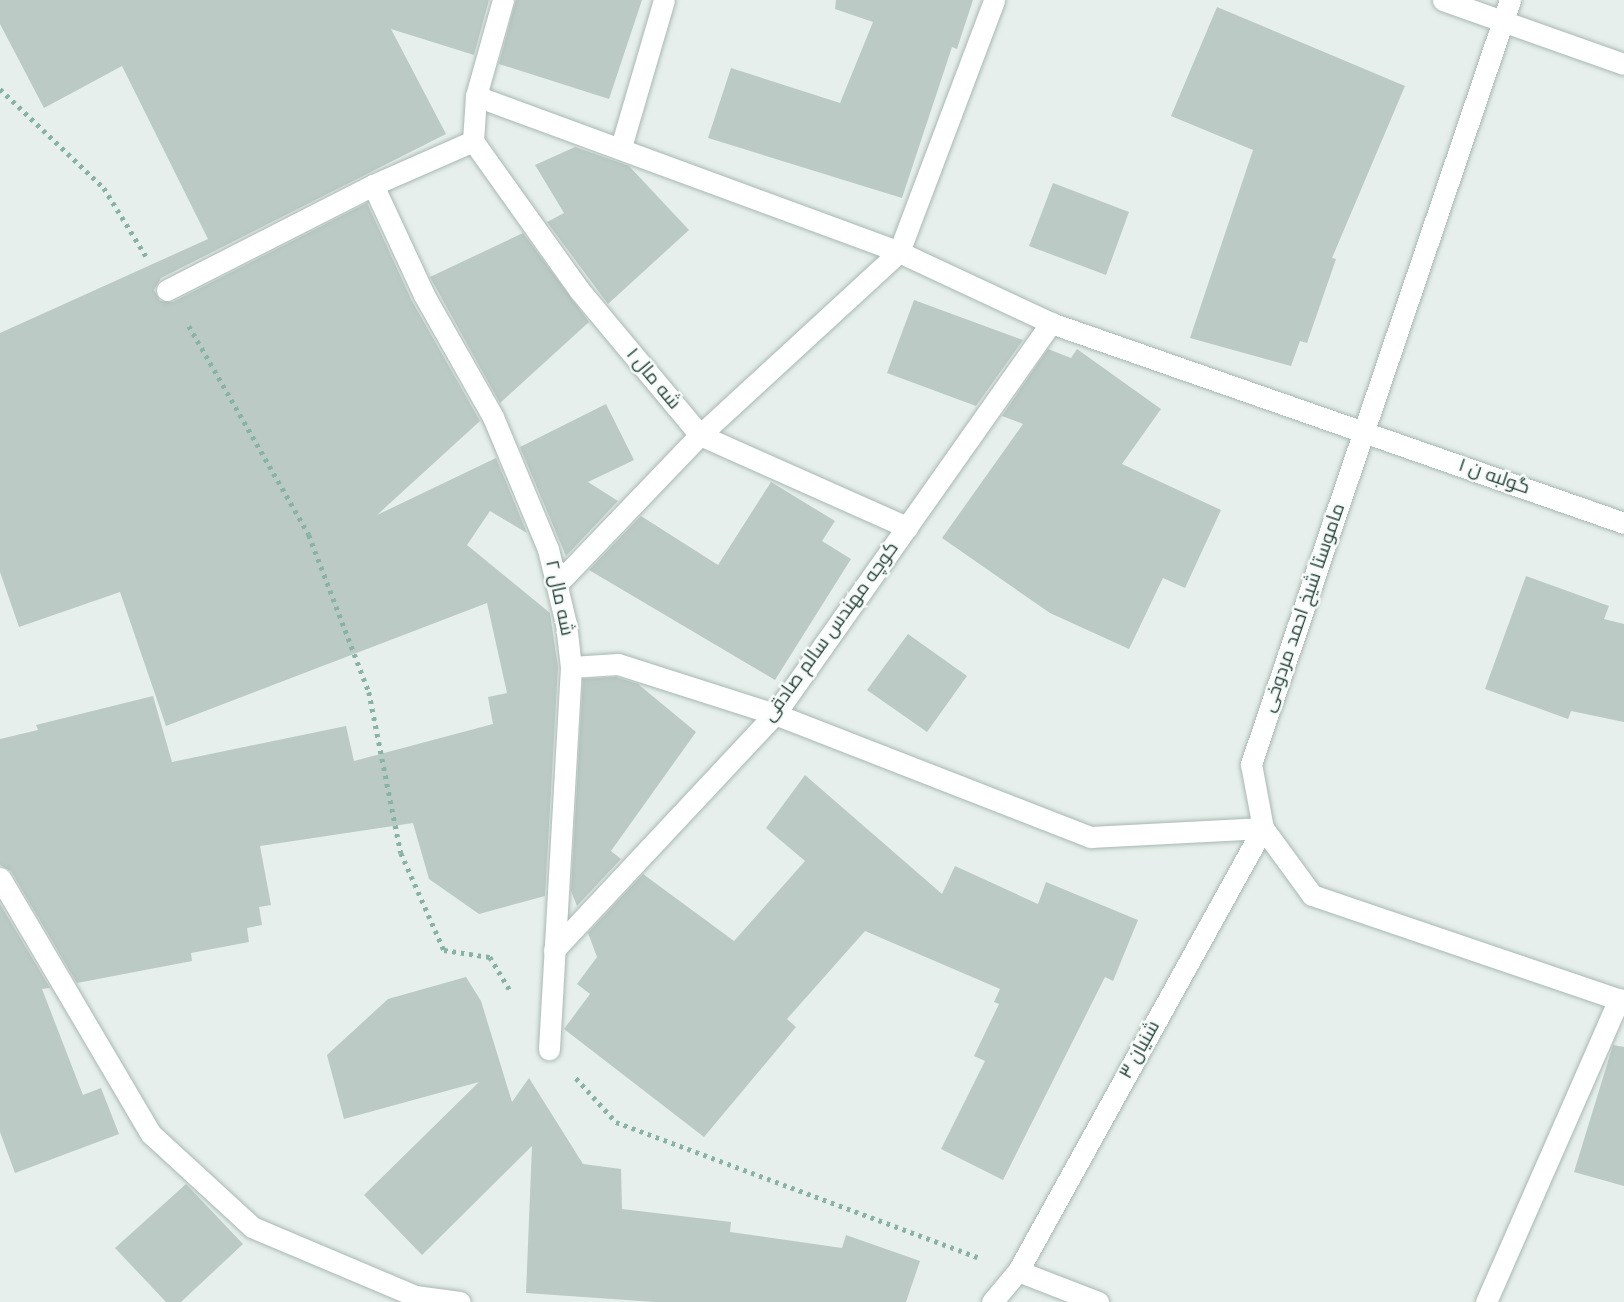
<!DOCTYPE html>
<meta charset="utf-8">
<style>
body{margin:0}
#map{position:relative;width:1624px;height:1302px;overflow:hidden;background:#e6efeb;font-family:"Varela Round",Cairo,sans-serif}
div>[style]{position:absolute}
.building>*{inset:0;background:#bbcac4}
.path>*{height:4.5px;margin-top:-2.25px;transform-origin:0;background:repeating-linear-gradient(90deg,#86b3a5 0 3.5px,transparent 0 8.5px)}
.roads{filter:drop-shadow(0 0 2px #a8b8b2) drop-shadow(0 0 2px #a8b8b2)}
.minor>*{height:21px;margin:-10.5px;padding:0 10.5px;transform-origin:10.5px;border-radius:10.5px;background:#fff}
span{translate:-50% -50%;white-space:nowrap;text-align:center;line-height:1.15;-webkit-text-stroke:5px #f7fbf9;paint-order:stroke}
.street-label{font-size:19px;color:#24423a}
</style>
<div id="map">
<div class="building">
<div style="clip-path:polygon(0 0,489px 0,474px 55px,391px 29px,446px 134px,161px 278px,154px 290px,160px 301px,173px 302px,367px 203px,412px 301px,480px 421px,377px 515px,496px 458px,527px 533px,490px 511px,467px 545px,550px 613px,558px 667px,545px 896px,479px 914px,429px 879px,413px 823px,260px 846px,271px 905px,259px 907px,262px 925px,247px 928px,249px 942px,191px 953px,192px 961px,77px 983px,11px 871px,0 865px,0 739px,38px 730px,36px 725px,153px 696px,172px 762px,346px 726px,354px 761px,493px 724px,488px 697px,507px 693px,487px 603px,166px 726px,120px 592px,19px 627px,0 572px,0 333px,208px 239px,122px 66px,44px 108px,0 24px)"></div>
<div style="clip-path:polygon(516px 0,642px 0,609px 99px,499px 64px)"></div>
<div style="clip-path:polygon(836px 0,973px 0,957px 49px,952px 47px,902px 198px,708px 138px,731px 68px,840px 103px,873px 22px,835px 9px)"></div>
<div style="clip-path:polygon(1217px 7px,1405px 86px,1332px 258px,1336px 259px,1307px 343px,1300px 341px,1291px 366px,1190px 338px,1253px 150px,1171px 116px)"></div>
<div style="clip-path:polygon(575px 147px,629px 166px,689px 230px,608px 304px,547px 222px,564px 213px,535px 165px)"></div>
<div style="clip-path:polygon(1053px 183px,1129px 212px,1106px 275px,1029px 246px)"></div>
<div style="clip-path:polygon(523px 233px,589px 322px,500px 403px,430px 277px)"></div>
<div style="clip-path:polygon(914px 300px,1023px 340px,976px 406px,887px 373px)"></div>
<div style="clip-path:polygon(1048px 349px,1071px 358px,1077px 349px,1161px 409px,1122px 464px,1221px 510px,1185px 588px,1163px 578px,1129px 649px,1050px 613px,942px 538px,1023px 424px,1002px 416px)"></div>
<div style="clip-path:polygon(606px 404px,634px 460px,588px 482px,618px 501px,566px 556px,520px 447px)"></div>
<div style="clip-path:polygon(771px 482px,835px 521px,822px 541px,851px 559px,775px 680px,589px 570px,641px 516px,718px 565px)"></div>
<div style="clip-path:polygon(1526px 576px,1609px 606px,1604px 619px,1624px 624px,1624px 722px,1571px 711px,1568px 719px,1485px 689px)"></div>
<div style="clip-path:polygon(908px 634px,967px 676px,927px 732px,867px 690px)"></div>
<div style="clip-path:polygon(616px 677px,638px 684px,696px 732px,611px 851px,621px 859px,577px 906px,571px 891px,583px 679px)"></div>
<div style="clip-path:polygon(805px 775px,942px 894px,955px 866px,1038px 904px,1046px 882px,1138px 920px,1113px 981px,1105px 977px,1003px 1180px,941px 1149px,985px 1061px,974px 1056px,999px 1004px,994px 1002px,1000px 989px,865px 931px,787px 1019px,796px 1027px,704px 1137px,564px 1029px,590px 994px,577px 984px,597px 957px,588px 933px,643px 874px,734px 941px,805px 861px,766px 828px)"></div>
<div style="clip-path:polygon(0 904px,50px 988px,42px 989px,83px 1095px,101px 1088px,119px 1134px,15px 1173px,0 1132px)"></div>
<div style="clip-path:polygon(466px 977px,481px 1001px,512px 1102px,529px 1078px,583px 1164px,621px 1169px,622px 1209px,731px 1222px,730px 1232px,842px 1248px,846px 1235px,920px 1261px,906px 1302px,655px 1302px,526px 1293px,532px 1146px,422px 1255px,364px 1195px,479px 1082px,344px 1119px,327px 1055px,388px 999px)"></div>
<div style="clip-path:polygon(1613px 1045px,1624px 1047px,1624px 1186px,1574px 1172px)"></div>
<div style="clip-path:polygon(186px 1184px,243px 1244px,181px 1302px,166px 1302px,115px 1248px)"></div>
</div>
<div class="path">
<div style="left:0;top:89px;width:144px;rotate:43.6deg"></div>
<div style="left:104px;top:188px;width:80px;rotate:58.3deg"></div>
<div style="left:189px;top:326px;width:241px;rotate:60.1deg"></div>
<div style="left:309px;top:535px;width:168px;rotate:69.1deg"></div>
<div style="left:369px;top:692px;width:164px;rotate:78.8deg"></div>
<div style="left:401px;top:853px;width:106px;rotate:66.1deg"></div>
<div style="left:444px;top:950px;width:47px;rotate:8.7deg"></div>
<div style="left:490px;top:957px;width:39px;rotate:59deg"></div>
<div style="left:576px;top:1078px;width:59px;rotate:47.7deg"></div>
<div style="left:616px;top:1122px;width:386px;rotate:20.5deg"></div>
</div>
<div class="roads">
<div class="minor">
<div style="left:1443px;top:0;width:192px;rotate:19.5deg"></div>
<div style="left:1510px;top:0;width:807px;rotate:108.73deg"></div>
<div style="left:1251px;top:764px;width:65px;rotate:79.4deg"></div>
<div style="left:1263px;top:828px;width:83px;rotate:53.8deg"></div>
<div style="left:1312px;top:895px;width:330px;rotate:18.8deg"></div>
<div style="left:476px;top:96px;width:451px;rotate:20.2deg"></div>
<div style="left:899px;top:252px;width:168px;rotate:25deg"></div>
<div style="left:1051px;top:323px;width:607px;rotate:19.24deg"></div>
<div style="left:473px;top:141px;width:184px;rotate:54.5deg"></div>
<div style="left:580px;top:291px;width:187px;rotate:50.2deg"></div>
<div style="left:700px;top:435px;width:227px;rotate:24deg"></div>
<div style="left:621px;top:147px;width:153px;rotate:-73.7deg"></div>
<div style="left:373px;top:185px;width:121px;rotate:65.1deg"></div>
<div style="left:424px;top:295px;width:140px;rotate:60.5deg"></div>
<div style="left:493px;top:417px;width:143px;rotate:67.4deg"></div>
<div style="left:548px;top:549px;width:77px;rotate:76.5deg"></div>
<div style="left:566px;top:624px;width:43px;rotate:83.4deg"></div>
<div style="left:571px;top:667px;width:383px;rotate:93.3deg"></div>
<div style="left:167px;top:290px;width:231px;rotate:-27deg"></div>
<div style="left:373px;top:185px;width:109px;rotate:-23.7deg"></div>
<div style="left:473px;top:141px;width:45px;rotate:-86.2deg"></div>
<div style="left:476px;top:96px;width:100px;rotate:-74.3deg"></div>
<div style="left:557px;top:584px;width:207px;rotate:-46.2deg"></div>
<div style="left:700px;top:435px;width:270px;rotate:-42.6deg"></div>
<div style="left:899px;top:252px;width:269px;rotate:-69.3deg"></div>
<div style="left:571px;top:667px;width:47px;rotate:-3.7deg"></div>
<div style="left:618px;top:664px;width:165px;rotate:17.7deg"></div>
<div style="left:775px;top:714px;width:339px;rotate:21.3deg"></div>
<div style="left:1091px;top:837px;width:172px;rotate:-3deg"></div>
<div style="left:0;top:878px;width:297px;rotate:59.5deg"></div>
<div style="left:151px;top:1134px;width:137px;rotate:42.6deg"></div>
<div style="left:252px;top:1227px;width:177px;rotate:22.9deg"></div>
<div style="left:415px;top:1296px;width:45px;rotate:7.6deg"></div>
<div style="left:554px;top:950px;width:323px;rotate:-46.9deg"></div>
<div style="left:775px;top:714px;width:479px;rotate:-54.8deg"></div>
<div style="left:1018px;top:1271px;width:86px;rotate:21.2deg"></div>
<div style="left:992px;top:1302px;width:40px;rotate:-50deg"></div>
<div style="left:1018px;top:1271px;width:506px;rotate:-61.06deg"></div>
<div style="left:1486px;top:1302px;width:331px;rotate:-66.3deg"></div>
</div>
</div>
<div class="street-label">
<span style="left:653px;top:379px;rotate:50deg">شه مال ۱</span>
<span style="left:1494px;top:477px;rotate:19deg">گولبه ن ۱</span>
<span style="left:559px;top:598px;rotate:78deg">شه مال ۲</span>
<span style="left:1304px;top:608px;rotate:-71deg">ماموستا شیخ احمد مردوخی</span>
<span style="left:831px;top:632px;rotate:-54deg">کوچه مهندس سالم صادقی</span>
<span style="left:1140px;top:1050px;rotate:-61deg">شنیان ۳</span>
</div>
</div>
